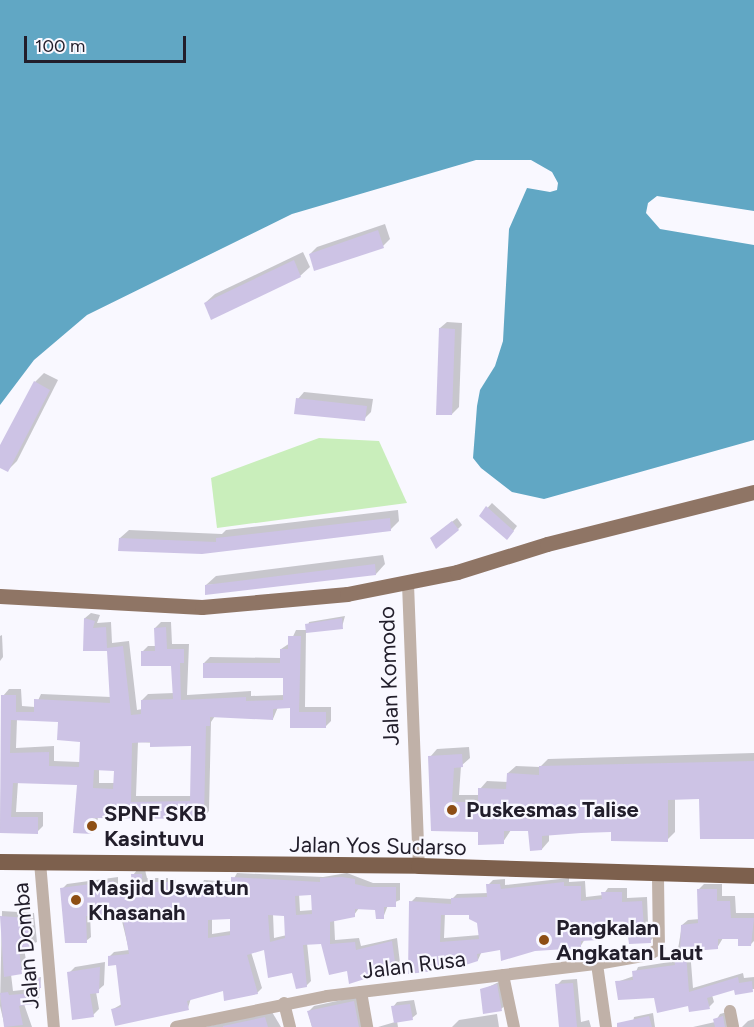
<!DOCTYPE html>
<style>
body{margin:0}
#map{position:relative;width:754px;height:1027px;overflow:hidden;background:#f9f8ff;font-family:Figtree,sans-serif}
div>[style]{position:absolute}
.green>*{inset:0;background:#c9eebb}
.water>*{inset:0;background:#61a7c4}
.shadow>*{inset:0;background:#0003}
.building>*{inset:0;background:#cdc3e5}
.minor>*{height:12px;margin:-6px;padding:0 6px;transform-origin:6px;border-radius:6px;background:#c0b1a8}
.major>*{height:15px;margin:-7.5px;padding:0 7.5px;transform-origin:7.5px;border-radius:7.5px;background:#8f7565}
.highway>*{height:16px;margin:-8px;padding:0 8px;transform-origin:8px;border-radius:8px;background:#7d604d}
.dots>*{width:16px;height:16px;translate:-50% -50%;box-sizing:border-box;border:3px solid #f9f8ff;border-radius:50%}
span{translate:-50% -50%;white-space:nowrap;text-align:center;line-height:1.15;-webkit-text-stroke:4.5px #f9f8ff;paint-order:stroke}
.street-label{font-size:22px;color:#221e2b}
.poi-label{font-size:22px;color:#221e2b;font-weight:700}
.left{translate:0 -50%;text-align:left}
.scale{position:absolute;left:24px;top:36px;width:162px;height:27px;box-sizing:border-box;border:3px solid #221e2b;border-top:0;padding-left:8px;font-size:18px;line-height:21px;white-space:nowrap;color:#221e2b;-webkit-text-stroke:4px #f9f8ff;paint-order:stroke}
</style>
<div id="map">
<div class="green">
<div style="clip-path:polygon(319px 438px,379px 441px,407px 503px,217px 528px,211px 478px)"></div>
</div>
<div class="water">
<div style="clip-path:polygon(0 0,754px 0,754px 211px,657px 196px,648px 203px,646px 213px,660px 229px,754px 245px,754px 440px,544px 499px,512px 492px,481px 468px,473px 458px,477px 406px,480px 390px,495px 366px,503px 341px,509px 229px,527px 188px,550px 192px,557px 190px,558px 183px,552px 172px,531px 160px,476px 160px,292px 214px,87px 315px,34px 360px,0 405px)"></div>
</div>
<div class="shadow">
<div style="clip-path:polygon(385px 224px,390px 239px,383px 246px,310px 254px,317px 247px)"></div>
<div style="clip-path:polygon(303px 252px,310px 267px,300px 276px,205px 303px,215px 294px)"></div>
<div style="clip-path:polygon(447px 322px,462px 323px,459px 407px,452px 414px,440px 328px)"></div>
<div style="clip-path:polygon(44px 373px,58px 380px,17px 461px,7px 471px,0 466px,0 448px,35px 382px)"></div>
<div style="clip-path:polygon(304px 392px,373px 399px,371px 412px,364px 419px,298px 399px)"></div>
<div style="clip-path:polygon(492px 503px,517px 526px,511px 534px,481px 515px)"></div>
<div style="clip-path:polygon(398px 510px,399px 521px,390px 530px,120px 550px,120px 538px,129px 530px,222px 534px,226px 530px)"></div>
<div style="clip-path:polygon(457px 518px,462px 525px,458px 529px,436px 534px)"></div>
<div style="clip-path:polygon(383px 555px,385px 564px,376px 574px,206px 585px,216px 576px)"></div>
<div style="clip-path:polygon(evenodd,91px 613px,100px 615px,97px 623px,111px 622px,112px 643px,129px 641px,137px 710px,142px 709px,142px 700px,148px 694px,174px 693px,173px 665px,142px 652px,148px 646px,156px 646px,155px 628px,161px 622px,171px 622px,172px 644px,189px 644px,187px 695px,251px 691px,251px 696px,284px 695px,284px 677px,204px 663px,210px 657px,281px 658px,281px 649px,290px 643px,296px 630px,307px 630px,309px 622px,345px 616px,342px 627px,306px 631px,305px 707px,331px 707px,331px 721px,325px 727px,291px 727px,292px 707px,278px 707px,273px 719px,215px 716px,211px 722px,209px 811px,203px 817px,98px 816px,97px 826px,91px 832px,79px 783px,18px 782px,16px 812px,43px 812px,43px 826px,37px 832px,0 832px,3px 696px,9px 689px,21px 689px,22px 706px,35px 707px,41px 694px,111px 697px,108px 649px,84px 650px,85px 618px,91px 613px,17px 719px,59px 721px,82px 740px,80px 762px,54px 761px,54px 746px,16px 748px,17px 719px,91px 613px,138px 742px,193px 745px,191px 796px,136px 796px,138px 742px,91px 613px,99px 769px,115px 769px,115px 783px,99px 783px,99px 769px)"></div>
<div style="clip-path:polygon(2px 635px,3px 657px,0 661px,0 636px)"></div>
<div style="clip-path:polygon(469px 747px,470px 758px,461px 766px,459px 795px,480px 795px,480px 789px,487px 781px,508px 782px,508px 773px,516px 766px,540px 767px,548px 759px,754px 753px,754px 839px,702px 837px,701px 797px,675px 798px,675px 832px,667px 840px,612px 830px,549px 834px,549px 841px,542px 849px,530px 830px,511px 830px,503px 842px,479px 831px,432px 830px,430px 757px,437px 749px)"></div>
<div style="clip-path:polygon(evenodd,137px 870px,145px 870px,147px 878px,175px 878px,176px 887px,200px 889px,204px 880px,232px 882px,237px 873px,323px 877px,347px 873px,373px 883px,400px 883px,400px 900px,388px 905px,383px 918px,377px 909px,359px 908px,354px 915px,334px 919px,335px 940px,359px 938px,361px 946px,397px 938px,400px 963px,350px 982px,348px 970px,322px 943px,307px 943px,311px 981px,306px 986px,265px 948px,251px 952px,262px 988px,257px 993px,224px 989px,191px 998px,188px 1008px,113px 1009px,122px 1004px,117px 963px,109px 957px,114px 952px,129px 950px,120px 913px,90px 914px,91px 937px,86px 941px,62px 889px,67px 884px,118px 877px,118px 890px,133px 887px,133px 875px,137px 870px,313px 893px,313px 910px,300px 911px,299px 894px,313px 893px,137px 870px,273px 914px,286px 914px,287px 935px,274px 938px,273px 914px,137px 870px,212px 918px,231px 918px,231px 931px,212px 934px,212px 918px)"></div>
<div style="clip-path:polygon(evenodd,569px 878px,569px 882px,585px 881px,586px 897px,603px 895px,608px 888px,627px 888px,627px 898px,647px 897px,648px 922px,655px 922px,655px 936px,650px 941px,628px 928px,603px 927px,599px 938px,585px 939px,580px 947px,502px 948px,482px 951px,478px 960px,453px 967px,411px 902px,416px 897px,452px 899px,457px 894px,488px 893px,488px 885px,493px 880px,505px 879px,505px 885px,569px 878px,445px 913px,470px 913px,479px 922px,480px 935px,444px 938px,445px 913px)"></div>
<div style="clip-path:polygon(704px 884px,722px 884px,722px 896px,735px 896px,736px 913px,754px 913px,754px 941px,750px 945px,739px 937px,723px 938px,717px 948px,690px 950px,693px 988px,743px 973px,744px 978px,754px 977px,754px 989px,735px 988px,712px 995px,714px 1002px,709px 1007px,655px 997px,617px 982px,634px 976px,638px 967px,676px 961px,682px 925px,688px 920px,700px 919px,698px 890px)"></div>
<div style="clip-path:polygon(2px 911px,34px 913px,37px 942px,24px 947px,27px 968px,11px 974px,13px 991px,31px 989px,30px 980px,41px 977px,39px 998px,24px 1004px,32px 1027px,5px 1027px,0 1006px)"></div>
<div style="clip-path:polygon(105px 962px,104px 985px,96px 992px,99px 1009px,93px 1015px,69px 973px,75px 967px)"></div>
<div style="clip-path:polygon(577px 979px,581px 1022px,589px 1020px,591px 1027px,567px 1027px,557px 985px,562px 980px)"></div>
<div style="clip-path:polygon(501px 981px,506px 1005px,501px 1009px,482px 990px)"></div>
<div style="clip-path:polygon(360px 996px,367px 1027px,312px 1027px,308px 1012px,314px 1006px)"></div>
<div style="clip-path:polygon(414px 1000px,417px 1014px,412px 1018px,397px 1021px,398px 1027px,378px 1027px,395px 1022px,393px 1007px,397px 1002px)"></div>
<div style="clip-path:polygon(272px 1012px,281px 1027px,204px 1027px)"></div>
<div style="clip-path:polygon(727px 1012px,731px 1027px,693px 1027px,715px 1022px,720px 1014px)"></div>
<div style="clip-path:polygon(653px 1013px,655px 1027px,632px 1027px,634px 1017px)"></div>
<div style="clip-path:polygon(497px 1014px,499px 1027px,452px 1027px,459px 1020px)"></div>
<div style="clip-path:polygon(754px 1019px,754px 1027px,742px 1027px,748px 1021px)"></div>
</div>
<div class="building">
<div style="clip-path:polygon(378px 230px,384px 248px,314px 271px,309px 254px)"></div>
<div style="clip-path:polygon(294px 260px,301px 277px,211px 320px,204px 303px)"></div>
<div style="clip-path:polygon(439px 328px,455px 329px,452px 415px,436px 415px)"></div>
<div style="clip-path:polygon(34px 381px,50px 390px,8px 472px,0 468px,0 445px)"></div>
<div style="clip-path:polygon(296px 398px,367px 406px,365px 421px,294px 414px)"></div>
<div style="clip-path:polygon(486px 506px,514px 531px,507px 540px,479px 516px)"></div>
<div style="clip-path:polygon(390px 518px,391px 531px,202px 554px,118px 551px,119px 538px,216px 542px,216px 538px)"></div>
<div style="clip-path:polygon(452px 521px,459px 530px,436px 549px,430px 538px)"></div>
<div style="clip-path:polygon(375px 564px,376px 575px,205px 595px,205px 585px)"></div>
<div style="clip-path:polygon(evenodd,84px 618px,95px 621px,93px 628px,106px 627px,107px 648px,123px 646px,131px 715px,141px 714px,141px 700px,173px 699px,171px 666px,141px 666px,141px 651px,155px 651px,154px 628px,166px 627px,167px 649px,184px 649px,184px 663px,180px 663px,181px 700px,246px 697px,246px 701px,283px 700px,283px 678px,203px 678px,203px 663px,280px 663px,280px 649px,288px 649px,288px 636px,301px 636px,299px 712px,326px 712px,326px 728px,290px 728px,290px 708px,273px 709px,273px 720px,210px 717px,210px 726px,206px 726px,204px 819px,93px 818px,92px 834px,73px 833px,77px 785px,13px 783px,11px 817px,38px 817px,38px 834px,0 833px,1px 695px,16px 695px,16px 712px,34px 712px,34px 699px,110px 703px,107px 651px,83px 651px,84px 618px,11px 720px,58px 722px,57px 740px,80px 742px,79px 767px,49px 766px,49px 752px,10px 753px,11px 720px,84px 618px,150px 742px,150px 747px,191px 746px,190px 801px,131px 802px,132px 743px,150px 742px,84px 618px,94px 770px,114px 771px,113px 789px,93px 788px,94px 770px)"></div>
<div style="clip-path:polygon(342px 618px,343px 629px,306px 633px,305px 624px)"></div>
<div style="clip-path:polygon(462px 754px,463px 767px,454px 768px,452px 802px,478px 802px,478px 788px,506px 789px,507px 773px,539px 775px,539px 766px,754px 761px,754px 839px,700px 839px,699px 799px,668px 800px,668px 842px,611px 841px,611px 832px,581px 833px,542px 836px,542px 850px,530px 851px,528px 831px,504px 831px,504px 844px,478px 845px,478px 832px,431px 831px,428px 756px)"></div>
<div style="clip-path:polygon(evenodd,131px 874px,142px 874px,142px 882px,171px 882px,172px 892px,199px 893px,198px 884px,231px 886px,231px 877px,320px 882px,320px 878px,342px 877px,355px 879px,355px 884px,368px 887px,396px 887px,396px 907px,384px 907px,384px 919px,376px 919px,375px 910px,355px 909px,355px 917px,330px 922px,330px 944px,355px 942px,356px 950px,392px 941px,396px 969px,349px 984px,347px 971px,329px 975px,321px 944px,303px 945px,307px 987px,296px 989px,292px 973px,268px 978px,264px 950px,247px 955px,258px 994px,224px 1001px,223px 991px,187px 1001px,189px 1010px,115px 1026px,111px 1009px,121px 1007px,116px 965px,108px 966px,108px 956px,129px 954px,123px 919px,119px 920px,119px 915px,86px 916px,87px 943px,65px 943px,60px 888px,114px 881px,114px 894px,132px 891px,131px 874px,311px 895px,312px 914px,296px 915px,295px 896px,311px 895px,131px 874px,268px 915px,284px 916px,285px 938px,270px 942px,268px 915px,131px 874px,230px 919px,230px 935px,208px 938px,208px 920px,230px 919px)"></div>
<div style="clip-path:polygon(evenodd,564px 882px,564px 886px,581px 886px,581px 901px,602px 899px,601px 892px,622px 892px,622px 902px,642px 901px,644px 927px,650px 926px,651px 943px,629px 944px,627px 929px,598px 929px,599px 940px,581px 941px,581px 948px,535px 951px,501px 961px,500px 950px,477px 954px,478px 961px,453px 969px,408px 974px,409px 901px,451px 904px,451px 898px,487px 897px,486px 884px,500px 884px,501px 889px,564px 882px,441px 915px,469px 915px,469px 919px,477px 923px,479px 939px,440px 942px,441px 915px)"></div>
<div style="clip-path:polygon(697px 889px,717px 889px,717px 901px,730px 901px,731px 918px,754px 918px,751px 946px,738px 946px,738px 939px,718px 939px,718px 949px,680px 952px,681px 925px,698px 923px)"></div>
<div style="clip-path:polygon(0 916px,29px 918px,32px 948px,19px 949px,22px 974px,4px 977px)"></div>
<div style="clip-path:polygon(686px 954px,689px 992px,738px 977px,739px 983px,752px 981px,753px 992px,735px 995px,734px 990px,707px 998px,710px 1009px,689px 1012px,688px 1006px,657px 1013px,654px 998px,618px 1000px,615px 981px,633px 980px,632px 971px,675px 965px,674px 955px)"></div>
<div style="clip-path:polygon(100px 967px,99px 993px,90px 994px,94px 1017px,72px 1020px,67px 972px)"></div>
<div style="clip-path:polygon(40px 978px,41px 988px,30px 989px,29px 979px)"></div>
<div style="clip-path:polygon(573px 983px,577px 1027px,559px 1027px,555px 984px)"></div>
<div style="clip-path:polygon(497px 984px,502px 1011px,483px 1014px,480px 989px)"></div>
<div style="clip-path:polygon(8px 992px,9px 995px,33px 993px,34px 1004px,19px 1006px,23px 1025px,4px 1027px,0 993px)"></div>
<div style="clip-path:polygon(354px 1001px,359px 1027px,312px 1027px,307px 1011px)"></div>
<div style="clip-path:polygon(410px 1004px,413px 1020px,394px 1023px,391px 1006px)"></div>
<div style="clip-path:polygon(649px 1016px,652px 1027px,617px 1027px,617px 1023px)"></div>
<div style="clip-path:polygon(723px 1016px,725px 1027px,715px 1027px,713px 1019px)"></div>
<div style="clip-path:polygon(265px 1017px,268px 1027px,223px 1027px,223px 1026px)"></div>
</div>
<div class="minor">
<div style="left:408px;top:584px;width:282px;rotate:87.8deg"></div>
<div style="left:40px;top:862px;width:166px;rotate:85.2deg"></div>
<div style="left:597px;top:964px;width:52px;rotate:-10deg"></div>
<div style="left:648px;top:955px;width:13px;rotate:-29deg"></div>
<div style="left:659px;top:949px;width:74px;rotate:-90.8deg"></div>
<div style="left:503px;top:975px;width:53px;rotate:78.1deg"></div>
<div style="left:361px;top:992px;width:36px;rotate:80deg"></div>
<div style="left:284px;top:1003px;width:25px;rotate:76deg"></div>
<div style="left:730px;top:1011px;width:16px;rotate:79deg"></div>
<div style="left:176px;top:1027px;width:154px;rotate:-11.6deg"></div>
<div style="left:327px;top:996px;width:272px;rotate:-6.8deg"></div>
<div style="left:597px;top:964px;width:64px;rotate:81.9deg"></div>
</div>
<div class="major">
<div style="left:0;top:596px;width:202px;rotate:3.1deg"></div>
<div style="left:202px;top:607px;width:146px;rotate:-5.1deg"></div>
<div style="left:347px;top:594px;width:112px;rotate:-11.3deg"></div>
<div style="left:457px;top:572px;width:94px;rotate:-17.3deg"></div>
<div style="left:547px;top:544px;width:213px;rotate:-14.1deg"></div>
</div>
<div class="highway">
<div style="left:0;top:862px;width:419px;rotate:0.5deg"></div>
<div style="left:419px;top:866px;width:335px;rotate:1.7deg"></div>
</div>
<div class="dots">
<div style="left:452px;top:810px;background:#8d4e15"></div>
<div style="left:92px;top:826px;background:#8d4e15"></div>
<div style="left:76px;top:900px;background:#8d4e15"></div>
<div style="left:544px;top:940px;background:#8d4e15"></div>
</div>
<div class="street-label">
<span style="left:389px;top:676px;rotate:-92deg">Jalan Komodo</span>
<span style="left:378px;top:846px;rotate:1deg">Jalan Yos Sudarso</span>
<span style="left:26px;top:946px;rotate:-95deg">Jalan Domba</span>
<span style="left:414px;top:965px;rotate:-7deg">Jalan Rusa</span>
</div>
<div class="poi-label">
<span class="left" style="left:466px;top:810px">Puskesmas Talise</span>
<span class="left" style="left:104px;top:826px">SPNF SKB<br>Kasintuvu</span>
<span class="left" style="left:88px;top:900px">Masjid Uswatun<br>Khasanah</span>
<span class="left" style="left:556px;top:940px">Pangkalan<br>Angkatan Laut</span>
</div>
<div class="scale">100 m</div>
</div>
